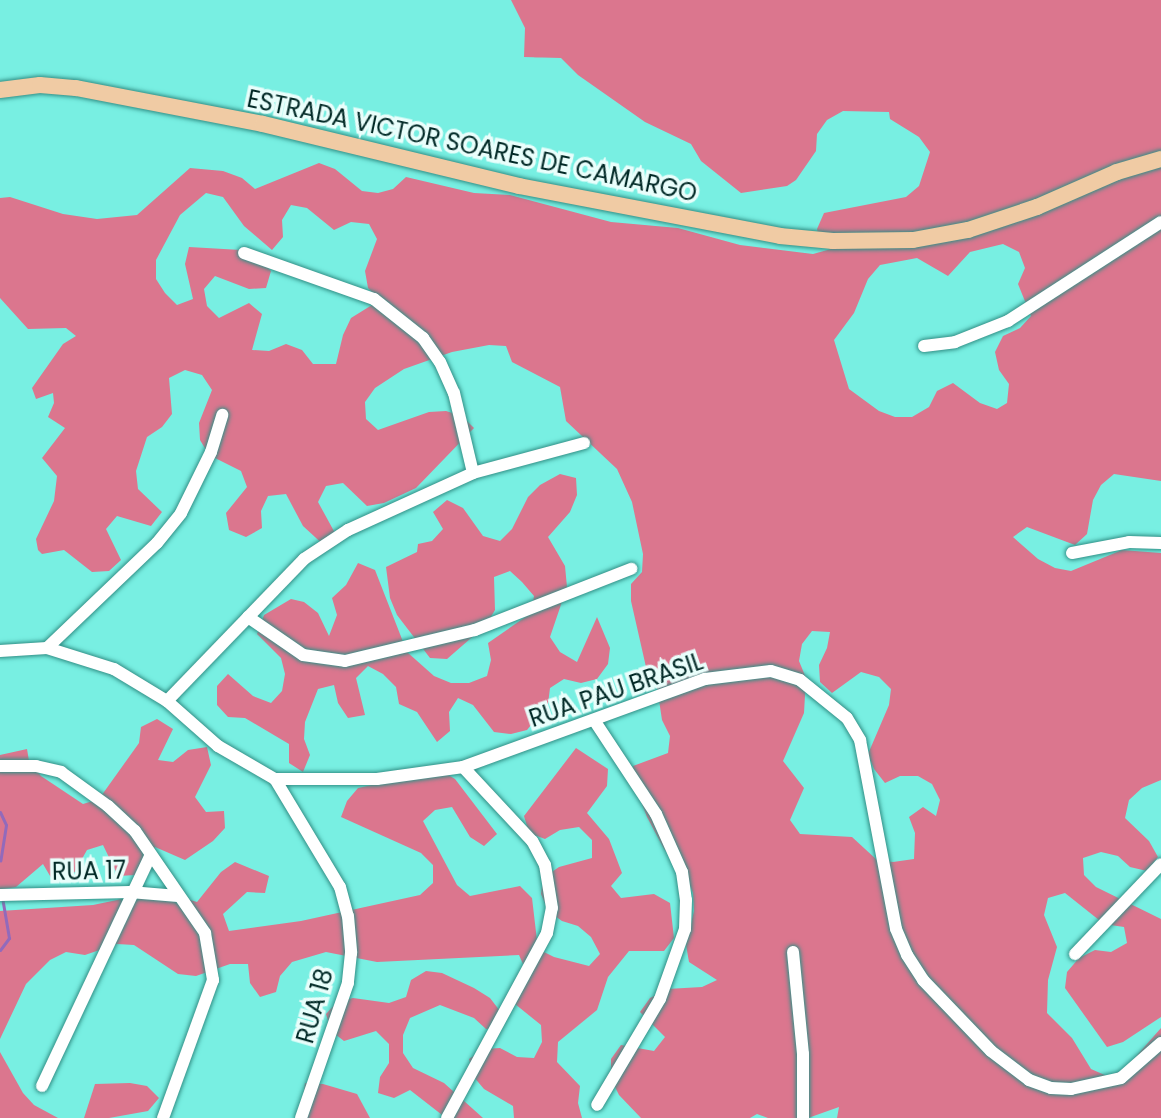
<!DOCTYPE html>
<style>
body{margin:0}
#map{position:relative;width:1161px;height:1118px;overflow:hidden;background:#78efe2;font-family:Poppins,sans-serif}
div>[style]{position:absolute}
.forest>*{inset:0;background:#db768e}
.stream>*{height:3px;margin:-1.5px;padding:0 1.5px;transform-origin:1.5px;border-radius:1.5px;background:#926abb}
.roads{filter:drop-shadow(0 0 2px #328f86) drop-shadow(0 0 2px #328f86)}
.minor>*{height:12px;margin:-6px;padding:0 6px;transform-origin:6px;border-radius:6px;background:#fff}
.major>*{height:16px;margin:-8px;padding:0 8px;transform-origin:8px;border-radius:8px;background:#f0cba4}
span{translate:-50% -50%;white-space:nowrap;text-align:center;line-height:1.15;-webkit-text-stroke:7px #e9fefb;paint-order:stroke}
.street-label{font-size:24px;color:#012926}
</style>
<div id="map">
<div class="forest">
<div style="clip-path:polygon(evenodd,511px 0,1161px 0,1161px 481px,1114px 474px,1101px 485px,1093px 500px,1087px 534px,1075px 545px,1027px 527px,1013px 537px,1038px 559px,1055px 568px,1071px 571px,1122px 550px,1161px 553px,1161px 780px,1142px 788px,1129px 800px,1125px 818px,1149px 841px,1158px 857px,1147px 871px,1130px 867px,1118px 856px,1101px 852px,1083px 858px,1084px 875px,1096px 887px,1161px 919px,1161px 1017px,1123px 1042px,1107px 1047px,1065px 988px,1067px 972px,1079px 958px,1095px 950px,1111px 952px,1127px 943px,1124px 927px,1104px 924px,1065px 893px,1048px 898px,1044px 915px,1057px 947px,1048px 980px,1047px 1013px,1072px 1038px,1091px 1069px,1107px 1076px,1124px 1070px,1161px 1028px,1161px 1118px,837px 1118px,839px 1107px,808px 1118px,768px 1118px,757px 1114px,750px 1118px,641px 1118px,619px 1095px,611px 1079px,611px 1059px,621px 1045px,654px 1051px,665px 1037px,640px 1012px,650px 998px,667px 989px,702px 987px,717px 980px,689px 962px,686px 945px,694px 911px,693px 893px,687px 878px,664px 849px,647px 817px,634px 784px,633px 766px,668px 753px,670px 736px,662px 720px,657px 687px,646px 667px,631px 601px,631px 584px,642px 572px,643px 554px,632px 502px,617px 469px,566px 421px,560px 387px,512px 362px,506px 346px,489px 345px,452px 352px,404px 369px,375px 388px,365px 402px,366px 419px,378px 430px,429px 412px,446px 411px,462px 416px,474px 428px,416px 488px,384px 503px,367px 506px,343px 483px,326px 486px,318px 502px,335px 533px,327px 548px,303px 526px,286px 494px,268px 496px,261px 511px,262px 528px,246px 537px,229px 530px,226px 513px,247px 487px,241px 471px,209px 455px,200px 440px,199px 423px,212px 390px,202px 375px,185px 370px,169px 378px,172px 414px,162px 427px,147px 437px,136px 471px,138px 489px,162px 512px,151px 526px,117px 516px,106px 529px,121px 560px,109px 571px,92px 572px,64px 550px,42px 554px,38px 550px,36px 539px,54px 501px,57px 476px,42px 458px,65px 428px,48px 417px,54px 403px,53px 393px,36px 399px,32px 388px,63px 344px,76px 336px,66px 328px,28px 329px,0 298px,0 198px,10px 197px,63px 214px,97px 219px,137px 215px,190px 168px,223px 171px,242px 178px,255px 189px,319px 163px,335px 169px,362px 191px,378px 193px,393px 189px,406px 177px,474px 193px,510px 195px,611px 222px,678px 228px,740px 245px,813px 254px,831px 249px,820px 244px,817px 229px,824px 213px,906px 197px,919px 186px,930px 152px,919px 137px,890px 119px,889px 112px,843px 111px,827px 120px,817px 134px,816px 151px,796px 180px,787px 186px,741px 193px,701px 161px,691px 144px,645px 122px,578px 75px,561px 58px,524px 57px,525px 28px,511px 0,206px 193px,223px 197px,244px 226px,272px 250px,283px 237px,282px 220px,291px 205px,307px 208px,334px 230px,351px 222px,369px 224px,377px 239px,365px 271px,368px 288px,380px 300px,351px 318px,343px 335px,336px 364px,313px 364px,302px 350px,286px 344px,269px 351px,252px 350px,262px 314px,249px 303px,219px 318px,207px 306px,204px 289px,215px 276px,249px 289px,266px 288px,271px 271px,260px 259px,241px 250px,189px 247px,185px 264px,193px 299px,177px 305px,165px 293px,156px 279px,156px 260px,180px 215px,206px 193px,511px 0,1003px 244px,1019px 252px,1025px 268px,1018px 284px,1031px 316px,1020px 328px,1003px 336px,995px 352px,999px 370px,1009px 384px,1007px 403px,997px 409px,980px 403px,953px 383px,937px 391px,929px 407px,912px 417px,895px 417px,879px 411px,849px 389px,834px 340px,854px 313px,868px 279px,880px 265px,917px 258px,948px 276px,970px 252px,1003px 244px,511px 0,812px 631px,830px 632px,827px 648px,819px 665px,820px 682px,832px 693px,861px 672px,879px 677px,891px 689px,889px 705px,868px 754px,874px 769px,885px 783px,900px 776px,918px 776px,932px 784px,940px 800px,936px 816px,923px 807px,909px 817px,915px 833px,914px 859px,893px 862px,877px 860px,852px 837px,800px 834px,790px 820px,804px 788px,783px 761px,804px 713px,806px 678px,799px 661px,802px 644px,812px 631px)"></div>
<div style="clip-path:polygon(560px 474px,576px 478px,577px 495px,570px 512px,548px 537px,565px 566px,567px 587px,550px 637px,560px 652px,577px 662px,597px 617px,610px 648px,608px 664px,597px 679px,581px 683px,564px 679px,550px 688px,548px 704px,527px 730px,511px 734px,494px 732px,473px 705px,458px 698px,449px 712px,450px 731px,437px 742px,417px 712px,399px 704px,396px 687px,383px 674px,368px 666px,356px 678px,365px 715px,348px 718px,338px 703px,334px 685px,318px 689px,305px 722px,304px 739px,310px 755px,303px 772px,289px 763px,289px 744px,245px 718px,228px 717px,217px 705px,217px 686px,228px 674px,253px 696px,271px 703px,282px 691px,285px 674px,281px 658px,257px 634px,264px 615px,291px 599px,304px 602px,318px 613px,329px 636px,337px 615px,332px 598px,346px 585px,358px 563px,375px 570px,407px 652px,434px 676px,451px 683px,469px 683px,487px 676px,491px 660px,488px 643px,531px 613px,534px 596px,522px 582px,510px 571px,494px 577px,495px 610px,486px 625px,447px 659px,430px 658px,397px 615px,390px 598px,386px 567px,417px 552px,418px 544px,432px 541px,443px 529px,433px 512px,447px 500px,463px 508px,483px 536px,500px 541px,512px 529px,528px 497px,540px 485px)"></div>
<div style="clip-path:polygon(157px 719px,173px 729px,158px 760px,173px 762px,188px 750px,207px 747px,211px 765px,195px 797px,206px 812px,224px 811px,225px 828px,213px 841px,185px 860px,155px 847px,136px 875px,118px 876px,103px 845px,87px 850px,70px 880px,53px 881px,43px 864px,16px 887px,0 890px,0 755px,27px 749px,29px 761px,41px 776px,83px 804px,99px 799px,139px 743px,141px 727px)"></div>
<div style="clip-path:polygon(576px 748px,608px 769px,607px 786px,587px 813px,609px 839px,622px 873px,611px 886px,621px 898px,654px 894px,670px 903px,674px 938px,664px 951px,629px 951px,608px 977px,597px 1010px,558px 1042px,557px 1062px,580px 1086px,578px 1103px,582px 1118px,514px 1118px,513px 1106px,484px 1089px,473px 1076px,469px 1059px,483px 1049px,500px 1048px,517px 1057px,534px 1058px,542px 1042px,541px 1025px,515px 1004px,526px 971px,519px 955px,377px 962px,326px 952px,292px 962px,280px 976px,276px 992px,260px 997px,250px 983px,248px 964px,230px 964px,196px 976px,178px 974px,134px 945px,117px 944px,85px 955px,66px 952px,50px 960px,26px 984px,0 1039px,0 911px,93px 905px,160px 891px,197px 902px,221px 872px,235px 862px,269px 876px,265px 893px,247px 892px,223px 914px,229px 931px,301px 921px,420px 895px,433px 883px,433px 865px,421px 853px,341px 817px,347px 801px,358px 788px,440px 770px,455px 779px,497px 834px,484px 846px,470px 837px,452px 807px,435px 810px,423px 821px,457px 885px,470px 896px,520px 886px,532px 898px,538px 949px,554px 957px,589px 966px,600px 954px,591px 937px,578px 926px,562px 921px,548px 911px,541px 894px,543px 878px,559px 867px,592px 858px,592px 840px,579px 827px,560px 830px,545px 839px,529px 833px,524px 816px)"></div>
<div style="clip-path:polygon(426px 971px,442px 973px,474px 988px,490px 998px,500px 1011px,503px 1028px,486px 1029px,474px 1018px,440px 1005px,410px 1018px,403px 1035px,403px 1053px,413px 1068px,444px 1083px,483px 1118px,446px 1118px,410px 1090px,394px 1098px,378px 1093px,380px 1077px,389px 1063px,389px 1044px,376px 1031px,344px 1041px,331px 1031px,326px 1014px,337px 1002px,353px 998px,389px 1003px,406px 997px,411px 980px)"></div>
<div style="clip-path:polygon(0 1052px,23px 1093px,34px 1105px,58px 1118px,0 1118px)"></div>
<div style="clip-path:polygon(130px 1083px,147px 1086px,159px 1098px,148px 1111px,109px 1118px,84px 1118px,95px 1084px)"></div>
<div style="clip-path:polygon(305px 1083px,323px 1084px,357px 1094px,370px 1118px,300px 1118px)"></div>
</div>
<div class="stream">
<div style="left:0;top:812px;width:14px;rotate:65deg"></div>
<div style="left:6px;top:825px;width:36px;rotate:99deg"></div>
<div style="left:0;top:950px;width:15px;rotate:-53deg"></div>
<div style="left:9px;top:938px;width:42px;rotate:-99.7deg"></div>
</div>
<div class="roads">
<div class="minor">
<div style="left:244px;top:253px;width:138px;rotate:19.5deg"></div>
<div style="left:374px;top:299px;width:63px;rotate:38.5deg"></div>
<div style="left:423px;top:338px;width:29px;rotate:55deg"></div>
<div style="left:440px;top:362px;width:34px;rotate:66deg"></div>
<div style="left:454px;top:393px;width:82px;rotate:76.6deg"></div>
<div style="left:924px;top:346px;width:31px;rotate:-7deg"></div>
<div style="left:955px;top:342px;width:57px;rotate:-21.6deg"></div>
<div style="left:1008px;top:321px;width:182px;rotate:-32.9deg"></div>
<div style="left:1072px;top:553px;width:58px;rotate:-10.9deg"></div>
<div style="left:1129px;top:542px;width:32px;rotate:2deg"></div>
<div style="left:248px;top:617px;width:67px;rotate:34.6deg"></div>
<div style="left:303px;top:655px;width:42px;rotate:8.1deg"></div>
<div style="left:345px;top:661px;width:134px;rotate:-13.4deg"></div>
<div style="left:475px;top:630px;width:168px;rotate:-21.4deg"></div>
<div style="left:47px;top:648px;width:152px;rotate:-43.7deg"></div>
<div style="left:157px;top:543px;width:38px;rotate:-51deg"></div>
<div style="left:181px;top:513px;width:68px;rotate:-63.8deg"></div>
<div style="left:211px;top:452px;width:39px;rotate:-73deg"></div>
<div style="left:0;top:651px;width:47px;rotate:-3.7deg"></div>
<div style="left:47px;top:648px;width:70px;rotate:17.4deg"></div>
<div style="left:114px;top:669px;width:62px;rotate:31.1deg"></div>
<div style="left:167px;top:701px;width:68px;rotate:41.4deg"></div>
<div style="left:218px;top:746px;width:66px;rotate:30.1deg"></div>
<div style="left:275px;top:779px;width:102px"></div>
<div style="left:377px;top:779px;width:87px;rotate:-7.9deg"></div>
<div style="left:463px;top:767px;width:258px;rotate:-20deg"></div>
<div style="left:705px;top:679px;width:66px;rotate:-6.9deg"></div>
<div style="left:771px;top:671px;width:30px;rotate:17deg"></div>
<div style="left:800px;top:680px;width:60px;rotate:39deg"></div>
<div style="left:847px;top:718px;width:26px;rotate:59deg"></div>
<div style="left:860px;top:740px;width:192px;rotate:79.2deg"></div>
<div style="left:896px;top:929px;width:28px;rotate:67deg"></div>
<div style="left:907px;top:955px;width:30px;rotate:57deg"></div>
<div style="left:923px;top:980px;width:98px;rotate:46.2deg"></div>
<div style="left:991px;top:1051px;width:48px;rotate:37.3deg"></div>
<div style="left:1029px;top:1080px;width:23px;rotate:20deg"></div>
<div style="left:1051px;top:1088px;width:20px;rotate:3deg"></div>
<div style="left:1071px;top:1089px;width:51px;rotate:-12.4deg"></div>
<div style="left:1121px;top:1078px;width:53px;rotate:-41.2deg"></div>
<div style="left:167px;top:701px;width:197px;rotate:-46deg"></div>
<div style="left:304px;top:559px;width:53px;rotate:-33.4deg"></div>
<div style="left:348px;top:530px;width:137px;rotate:-24.5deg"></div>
<div style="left:473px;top:473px;width:115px;rotate:-15.1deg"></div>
<div style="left:594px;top:720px;width:113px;rotate:56.6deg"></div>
<div style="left:656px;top:814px;width:64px;rotate:65.9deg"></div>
<div style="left:682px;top:872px;width:28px;rotate:82deg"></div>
<div style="left:686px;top:900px;width:29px;rotate:92deg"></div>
<div style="left:685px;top:929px;width:74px;rotate:109.7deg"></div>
<div style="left:660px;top:999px;width:123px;rotate:120.7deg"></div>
<div style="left:0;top:766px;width:36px"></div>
<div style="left:36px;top:766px;width:26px;rotate:13deg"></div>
<div style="left:61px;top:772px;width:58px;rotate:35.9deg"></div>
<div style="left:108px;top:806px;width:37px;rotate:43deg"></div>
<div style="left:135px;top:831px;width:124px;rotate:55.5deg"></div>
<div style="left:205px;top:933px;width:48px;rotate:80.3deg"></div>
<div style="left:213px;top:980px;width:147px;rotate:109.9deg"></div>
<div style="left:275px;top:779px;width:126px;rotate:59deg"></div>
<div style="left:340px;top:887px;width:30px;rotate:75deg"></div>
<div style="left:348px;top:916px;width:37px;rotate:85deg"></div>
<div style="left:351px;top:953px;width:30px;rotate:96deg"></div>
<div style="left:348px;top:983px;width:143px;rotate:109.2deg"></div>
<div style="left:0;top:895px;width:130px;rotate:-1.3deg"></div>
<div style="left:130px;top:892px;width:48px;rotate:4.8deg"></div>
<div style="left:793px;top:952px;width:102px;rotate:84.4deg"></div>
<div style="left:803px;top:1054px;width:64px;rotate:90deg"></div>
<div style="left:1075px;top:954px;width:124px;rotate:-46.3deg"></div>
<div style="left:42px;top:1086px;width:253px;rotate:-64.8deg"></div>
<div style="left:447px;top:1118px;width:210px;rotate:-61.6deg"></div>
<div style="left:547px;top:933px;width:25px;rotate:-79deg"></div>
<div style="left:552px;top:908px;width:44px;rotate:-99.2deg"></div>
<div style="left:545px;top:865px;width:27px;rotate:-118deg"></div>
<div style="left:532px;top:841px;width:101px;rotate:-133deg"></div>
</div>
<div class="major">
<div style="left:0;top:90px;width:40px;rotate:-7.1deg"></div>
<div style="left:40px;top:85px;width:36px;rotate:5deg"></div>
<div style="left:76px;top:88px;width:190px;rotate:10.9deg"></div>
<div style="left:263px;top:124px;width:263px;rotate:13.6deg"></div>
<div style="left:519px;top:186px;width:266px;rotate:10.8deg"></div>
<div style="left:780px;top:236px;width:53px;rotate:5.4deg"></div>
<div style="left:833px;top:241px;width:80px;rotate:-0.7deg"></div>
<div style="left:913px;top:240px;width:56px;rotate:-10.3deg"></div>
<div style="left:968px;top:230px;width:73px;rotate:-18.4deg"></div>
<div style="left:1037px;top:207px;width:87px;rotate:-23.6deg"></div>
<div style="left:1117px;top:172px;width:46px;rotate:-16.5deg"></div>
</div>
</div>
<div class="street-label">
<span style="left:472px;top:146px;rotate:12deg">ESTRADA VICTOR SOARES DE CAMARGO</span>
<span style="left:616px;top:690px;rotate:-19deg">RUA PAU BRASIL</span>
<span style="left:89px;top:871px;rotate:-1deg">RUA 17</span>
<span style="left:315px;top:1006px;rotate:-74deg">RUA 18</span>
</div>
</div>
